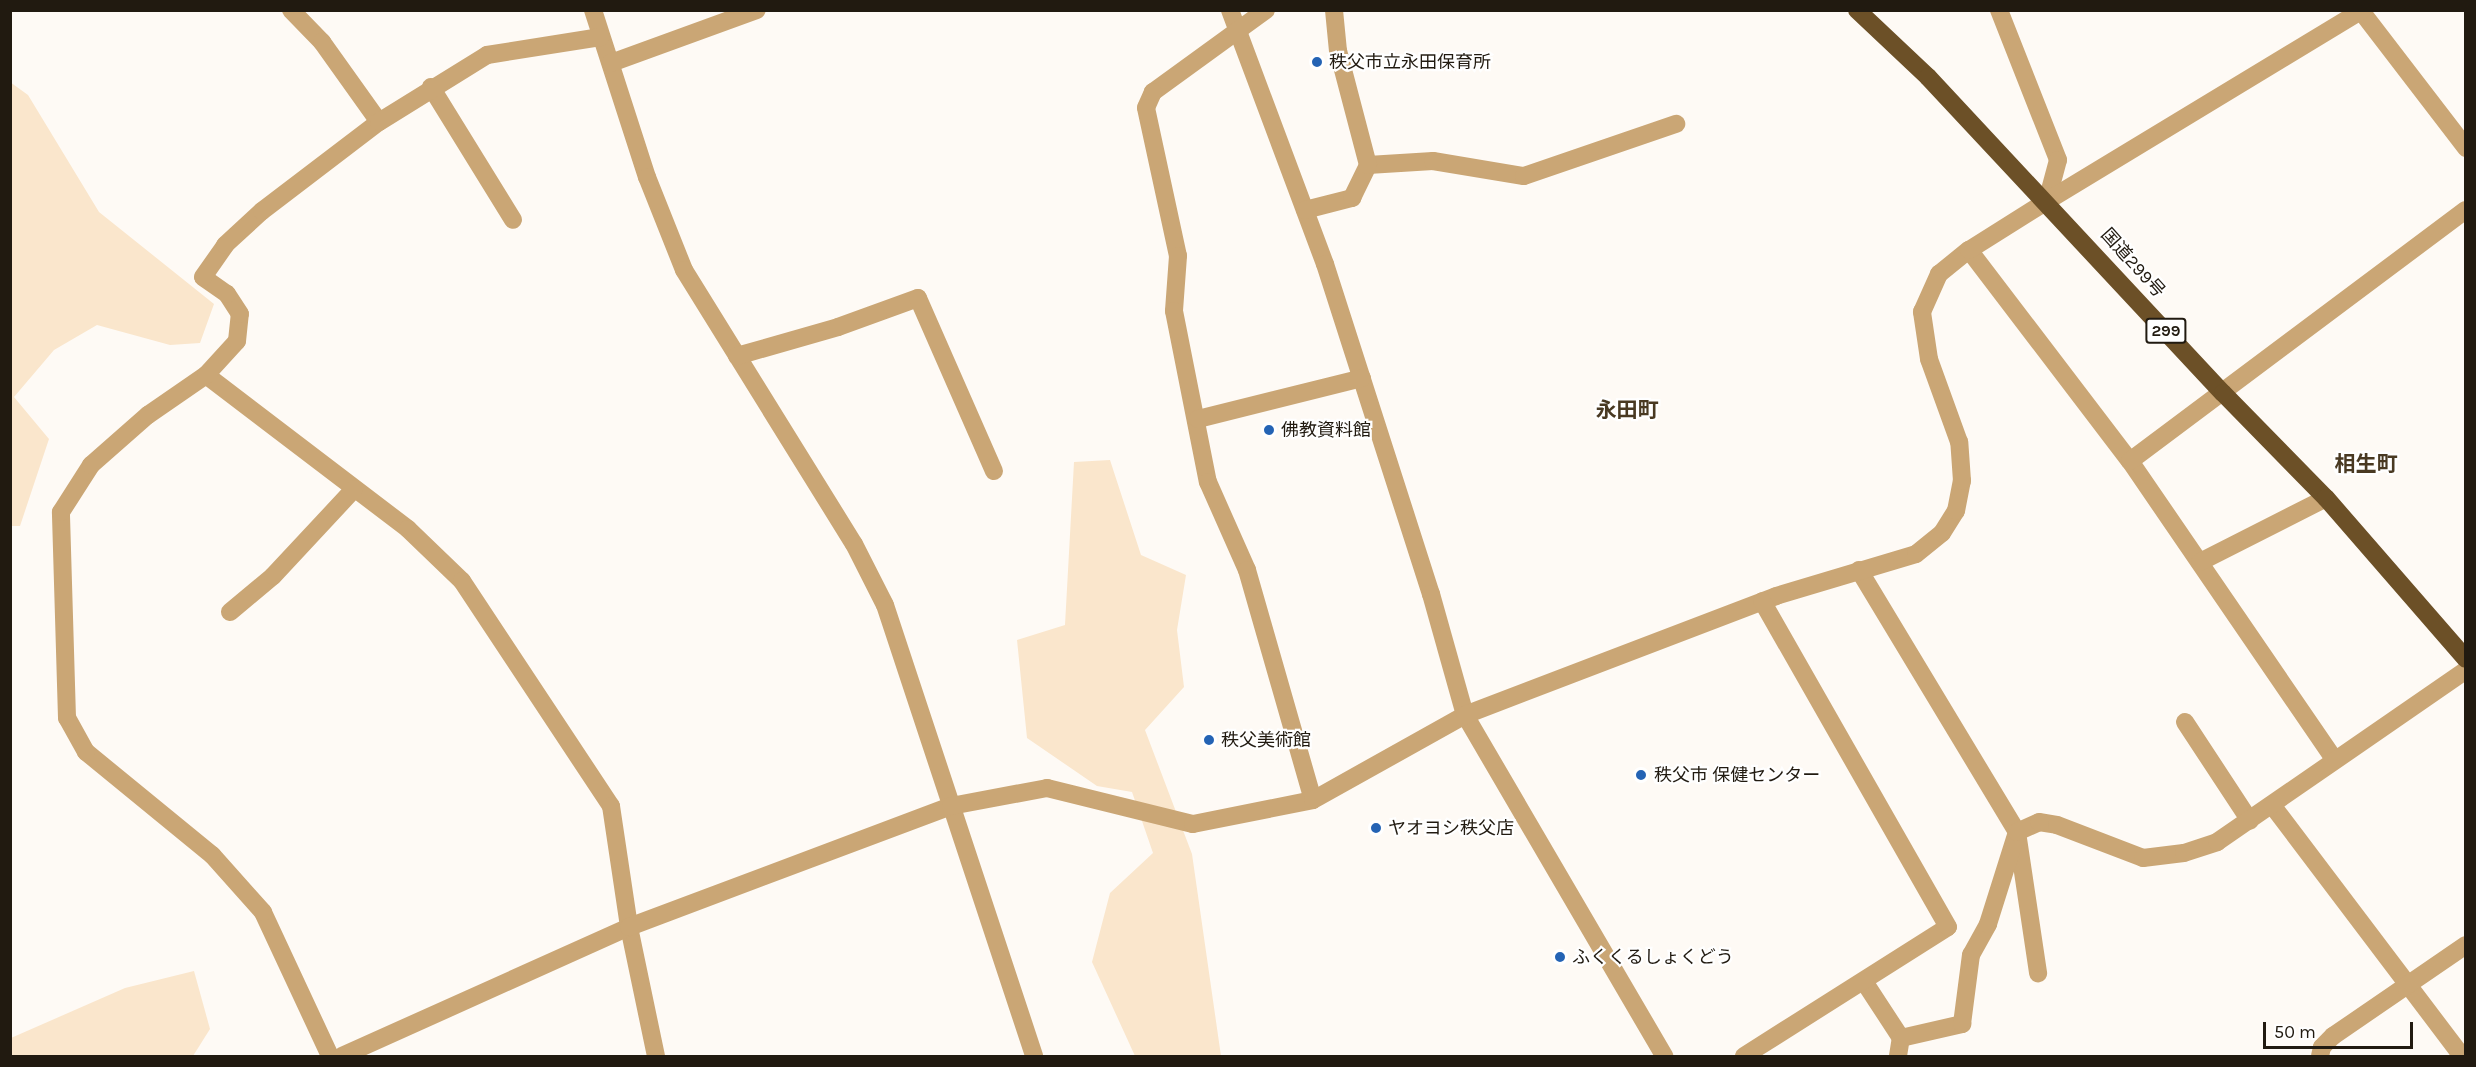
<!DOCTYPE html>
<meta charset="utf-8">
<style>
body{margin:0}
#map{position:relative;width:2476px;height:1067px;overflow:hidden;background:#fefaf5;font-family:Karla,"Noto Sans JP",sans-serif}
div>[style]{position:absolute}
.green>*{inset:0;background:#fae6cc}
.minor>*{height:18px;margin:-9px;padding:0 9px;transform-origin:9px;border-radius:9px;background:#caa675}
.highway>*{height:18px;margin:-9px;padding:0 9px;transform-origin:9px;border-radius:9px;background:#6c5027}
.dots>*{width:16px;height:16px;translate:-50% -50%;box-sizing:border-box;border:3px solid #fff;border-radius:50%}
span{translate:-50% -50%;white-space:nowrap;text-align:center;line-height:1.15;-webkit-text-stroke:4.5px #fff;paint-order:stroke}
.shield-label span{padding:2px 4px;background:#fff;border:2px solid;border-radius:4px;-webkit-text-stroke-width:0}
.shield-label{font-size:16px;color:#211a10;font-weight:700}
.poi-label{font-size:18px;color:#211a10}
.left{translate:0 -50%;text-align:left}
.street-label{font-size:18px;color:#211a10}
.quarter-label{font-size:21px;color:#493922;font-weight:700}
.frame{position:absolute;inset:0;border:12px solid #211a10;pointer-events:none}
.scale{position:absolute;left:2263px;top:1022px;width:150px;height:27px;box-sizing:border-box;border:3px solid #211a10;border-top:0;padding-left:8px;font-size:18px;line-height:21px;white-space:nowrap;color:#211a10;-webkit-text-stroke:4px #fff;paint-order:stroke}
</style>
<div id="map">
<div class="green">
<div style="clip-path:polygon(10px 82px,28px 95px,99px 212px,214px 304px,200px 343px,170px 345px,97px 325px,54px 350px,14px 397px,49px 439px,20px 526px,10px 526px)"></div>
<div style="clip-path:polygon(1110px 460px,1141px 555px,1186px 575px,1177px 630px,1184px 687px,1145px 730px,1192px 854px,1221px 1056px,1135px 1056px,1092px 962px,1110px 893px,1153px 853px,1132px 792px,1097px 786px,1027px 738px,1017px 640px,1065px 625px,1074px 462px)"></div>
<div style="clip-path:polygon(194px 971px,210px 1029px,193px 1056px,11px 1056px,11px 1038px,125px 988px)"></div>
</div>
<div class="minor">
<div style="left:291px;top:10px;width:45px;rotate:45.9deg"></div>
<div style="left:322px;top:42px;width:98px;rotate:54.5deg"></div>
<div style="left:593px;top:10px;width:176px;rotate:72.1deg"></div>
<div style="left:647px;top:177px;width:100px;rotate:68.3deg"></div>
<div style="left:684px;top:270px;width:322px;rotate:58.2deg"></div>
<div style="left:854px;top:544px;width:68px;rotate:63.1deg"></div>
<div style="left:885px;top:605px;width:475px;rotate:71.7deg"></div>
<div style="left:1230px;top:10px;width:271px;rotate:69.5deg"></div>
<div style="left:1325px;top:264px;width:347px;rotate:72.2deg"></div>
<div style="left:1431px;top:594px;width:126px;rotate:74.3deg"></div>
<div style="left:1465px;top:715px;width:395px;rotate:59.7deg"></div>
<div style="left:1266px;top:10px;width:140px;rotate:144deg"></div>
<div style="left:1153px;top:92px;width:17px;rotate:114deg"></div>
<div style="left:1146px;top:108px;width:151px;rotate:77.8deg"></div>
<div style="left:1178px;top:256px;width:55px;rotate:94.2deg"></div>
<div style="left:1174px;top:311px;width:174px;rotate:78.8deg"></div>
<div style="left:1208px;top:482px;width:96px;rotate:66.1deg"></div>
<div style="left:1247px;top:570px;width:239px;rotate:74deg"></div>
<div style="left:1999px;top:10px;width:161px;rotate:68.5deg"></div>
<div style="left:2058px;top:160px;width:42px;rotate:105deg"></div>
<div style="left:2361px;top:11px;width:173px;rotate:52.5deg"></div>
<div style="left:611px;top:63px;width:155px;rotate:-20deg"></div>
<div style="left:431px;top:87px;width:156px;rotate:58.3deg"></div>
<div style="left:1368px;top:165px;width:65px;rotate:-3.5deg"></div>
<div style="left:1433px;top:161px;width:92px;rotate:9.4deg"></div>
<div style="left:1524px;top:176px;width:161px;rotate:-18.9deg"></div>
<div style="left:1305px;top:210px;width:49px;rotate:-14.3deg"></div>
<div style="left:1352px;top:198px;width:37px;rotate:-64deg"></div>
<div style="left:1368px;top:165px;width:118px;rotate:-104.7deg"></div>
<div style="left:1338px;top:51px;width:41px;rotate:-95.6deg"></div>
<div style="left:1969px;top:250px;width:265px;rotate:52.7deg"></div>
<div style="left:2130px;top:461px;width:361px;rotate:55.6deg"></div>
<div style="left:737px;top:356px;width:105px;rotate:-16deg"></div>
<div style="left:838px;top:327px;width:85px;rotate:-19.9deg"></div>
<div style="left:918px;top:298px;width:189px;rotate:66.3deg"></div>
<div style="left:206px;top:375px;width:254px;rotate:37.3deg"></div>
<div style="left:408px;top:529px;width:75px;rotate:43.9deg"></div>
<div style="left:462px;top:581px;width:270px;rotate:56.5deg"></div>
<div style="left:611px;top:806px;width:122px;rotate:81.5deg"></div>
<div style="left:629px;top:927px;width:132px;rotate:78.2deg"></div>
<div style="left:1198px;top:419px;width:169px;rotate:-14deg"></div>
<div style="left:2130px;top:461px;width:419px;rotate:-36.8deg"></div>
<div style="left:2200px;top:562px;width:141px;rotate:-26.9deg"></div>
<div style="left:1859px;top:570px;width:306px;rotate:58.9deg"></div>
<div style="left:2017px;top:832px;width:143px;rotate:81.5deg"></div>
<div style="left:230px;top:612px;width:56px;rotate:-39.9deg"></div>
<div style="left:273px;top:576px;width:119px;rotate:-47deg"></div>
<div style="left:2185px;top:722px;width:118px;rotate:56.7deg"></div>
<div style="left:2272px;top:805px;width:315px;rotate:52.9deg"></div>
<div style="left:1865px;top:983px;width:66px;rotate:56.8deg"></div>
<div style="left:330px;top:1056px;width:159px;rotate:-115deg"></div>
<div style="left:263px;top:912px;width:76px;rotate:-131.8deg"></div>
<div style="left:212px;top:855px;width:163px;rotate:-140.7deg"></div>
<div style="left:86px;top:752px;width:39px;rotate:-119deg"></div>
<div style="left:67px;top:718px;width:206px;rotate:-91.7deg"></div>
<div style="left:61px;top:512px;width:56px;rotate:-57.4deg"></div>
<div style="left:91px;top:465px;width:76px;rotate:-41.3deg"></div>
<div style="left:148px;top:415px;width:70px;rotate:-34.6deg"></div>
<div style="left:206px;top:375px;width:46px;rotate:-47.6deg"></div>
<div style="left:237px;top:341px;width:27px;rotate:-84deg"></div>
<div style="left:240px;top:314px;width:24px;rotate:-123deg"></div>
<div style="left:227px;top:294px;width:29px;rotate:-145deg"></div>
<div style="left:203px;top:277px;width:39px;rotate:-55deg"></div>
<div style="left:225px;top:245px;width:50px;rotate:-42.6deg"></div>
<div style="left:262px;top:211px;width:147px;rotate:-37.3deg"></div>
<div style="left:379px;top:122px;width:127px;rotate:-31.8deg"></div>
<div style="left:487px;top:55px;width:115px;rotate:-9deg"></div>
<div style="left:342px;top:1056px;width:315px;rotate:-24.2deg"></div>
<div style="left:629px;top:927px;width:344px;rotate:-20.6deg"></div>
<div style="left:951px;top:806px;width:98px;rotate:-10.6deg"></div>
<div style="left:1047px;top:788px;width:150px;rotate:13.9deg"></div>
<div style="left:1193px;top:824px;width:122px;rotate:-11.3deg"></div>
<div style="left:1313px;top:800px;width:174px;rotate:-29.2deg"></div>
<div style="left:1465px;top:715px;width:333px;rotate:-20.9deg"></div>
<div style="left:1776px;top:596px;width:146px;rotate:-16.7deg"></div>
<div style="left:1916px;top:554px;width:33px;rotate:-39deg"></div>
<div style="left:1942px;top:533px;width:26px;rotate:-58deg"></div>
<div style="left:1956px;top:511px;width:31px;rotate:-79deg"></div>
<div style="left:1962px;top:481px;width:39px;rotate:-94deg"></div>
<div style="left:1959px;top:442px;width:88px;rotate:-109.9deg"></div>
<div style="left:1929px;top:359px;width:48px;rotate:-98.5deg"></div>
<div style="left:1922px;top:312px;width:42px;rotate:-65.9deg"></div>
<div style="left:1939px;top:274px;width:38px;rotate:-39deg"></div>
<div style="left:1969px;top:250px;width:92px;rotate:-32.1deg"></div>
<div style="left:2047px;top:201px;width:368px;rotate:-31.2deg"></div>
<div style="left:1744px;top:1056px;width:241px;rotate:-32.3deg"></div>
<div style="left:1948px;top:927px;width:375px;rotate:-119.7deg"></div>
<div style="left:1898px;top:1056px;width:18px;rotate:-81deg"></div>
<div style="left:1901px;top:1038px;width:63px;rotate:-12.9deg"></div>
<div style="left:1962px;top:1024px;width:70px;rotate:-82.6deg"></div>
<div style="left:1971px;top:955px;width:35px;rotate:-61deg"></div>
<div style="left:1988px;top:924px;width:96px;rotate:-72.5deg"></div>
<div style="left:2017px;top:832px;width:24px;rotate:-24deg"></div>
<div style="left:2039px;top:822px;width:18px;rotate:9deg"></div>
<div style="left:2057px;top:825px;width:92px;rotate:21deg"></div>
<div style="left:2143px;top:858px;width:41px;rotate:-7deg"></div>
<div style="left:2184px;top:853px;width:35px;rotate:-18deg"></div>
<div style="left:2217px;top:842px;width:303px;rotate:-34.6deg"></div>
<div style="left:2320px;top:1056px;width:9px;rotate:-77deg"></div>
<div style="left:2322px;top:1047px;width:16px;rotate:-45deg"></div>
<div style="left:2333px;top:1036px;width:161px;rotate:-34.4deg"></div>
</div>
<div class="highway">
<div style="left:1857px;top:10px;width:98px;rotate:43.3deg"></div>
<div style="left:1928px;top:77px;width:432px;rotate:47deg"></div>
<div style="left:2223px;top:393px;width:147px;rotate:45.6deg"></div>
<div style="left:2326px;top:498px;width:213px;rotate:49deg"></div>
</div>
<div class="dots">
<div style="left:1317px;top:62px;background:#2463b4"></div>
<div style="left:1269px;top:430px;background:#2463b4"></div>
<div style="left:1209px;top:740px;background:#2463b4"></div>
<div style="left:1641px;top:775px;background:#2463b4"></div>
<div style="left:1376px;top:828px;background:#2463b4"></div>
<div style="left:1560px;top:957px;background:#2463b4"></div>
</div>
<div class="shield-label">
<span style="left:2166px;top:331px">299</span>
</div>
<div class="poi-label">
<span class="left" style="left:1329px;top:62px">秩父市立永田保育所</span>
<span class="left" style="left:1281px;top:430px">佛教資料館</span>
<span class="left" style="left:1221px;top:740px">秩父美術館</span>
<span class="left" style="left:1654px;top:775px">秩父市 保健センター</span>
<span class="left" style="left:1388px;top:828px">ヤオヨシ秩父店</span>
<span class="left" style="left:1572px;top:957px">ふくくるしょくどう</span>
</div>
<div class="street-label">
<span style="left:2133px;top:263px;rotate:48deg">国道299号</span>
</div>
<div class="quarter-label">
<span style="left:1627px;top:410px">永田町</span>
<span style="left:2366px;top:464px">相生町</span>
</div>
<div class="frame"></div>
<div class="scale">50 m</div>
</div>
